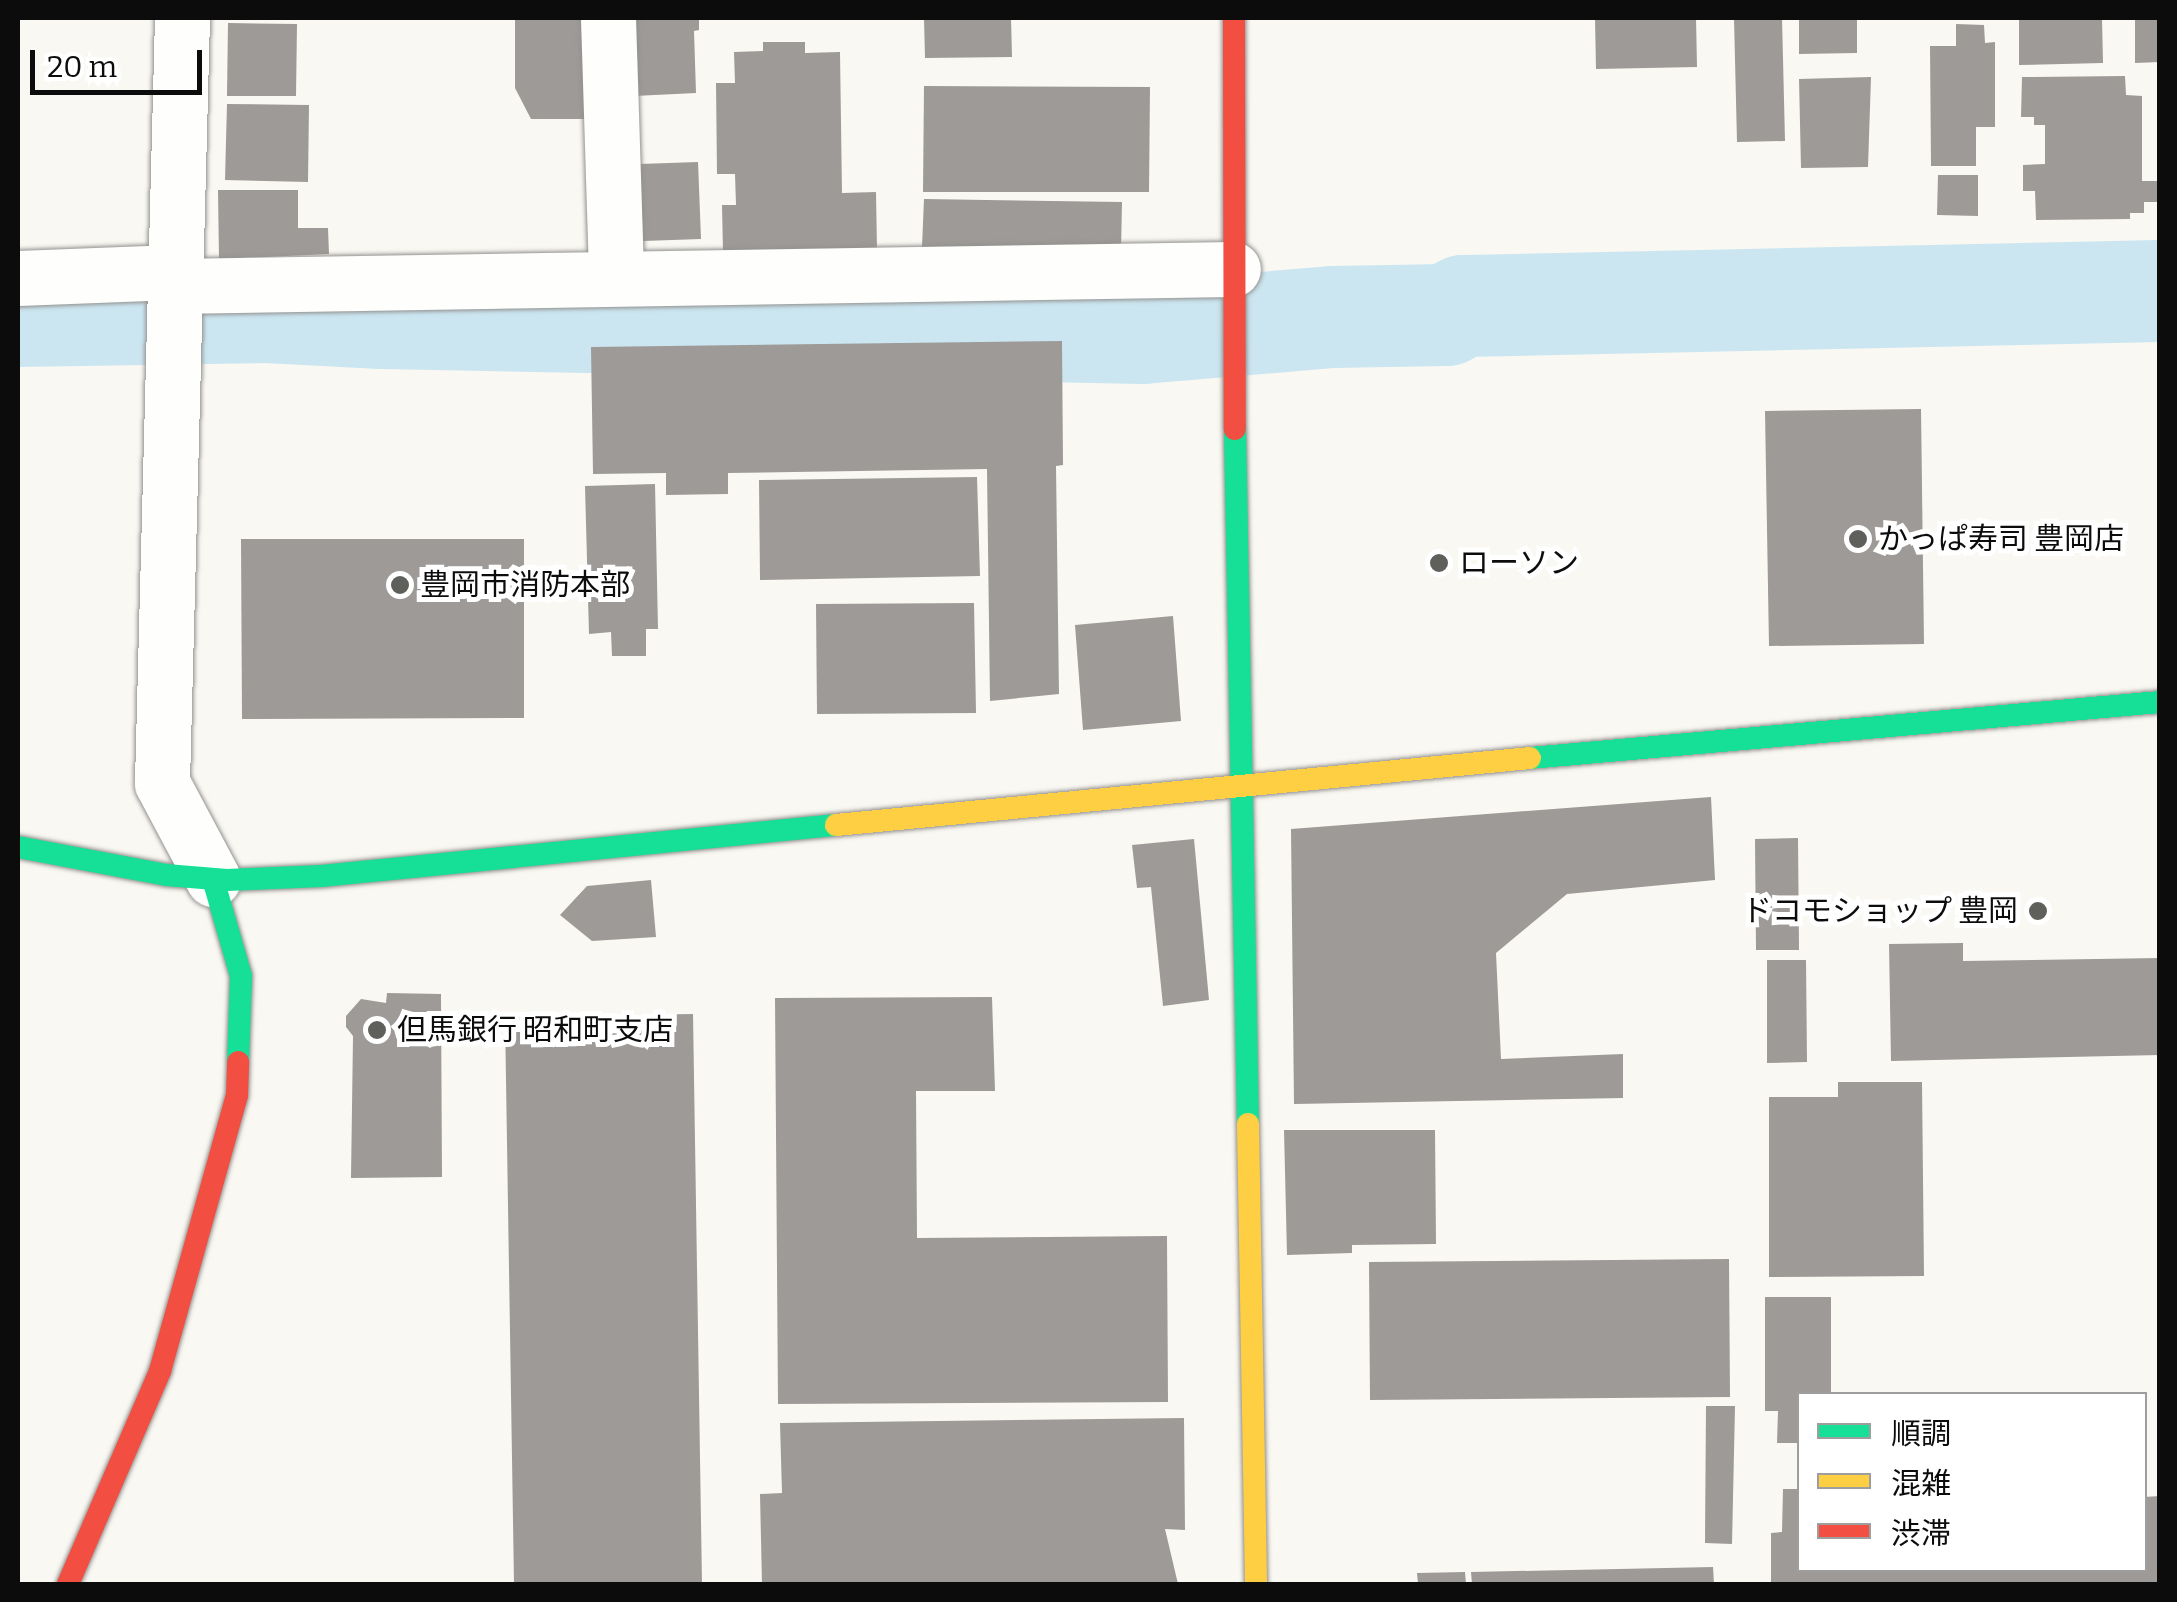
<!DOCTYPE html>
<meta charset="utf-8">
<style>
body{margin:0}
#map{position:relative;width:2177px;height:1602px;overflow:hidden;background:#faf8f2;font-family:Bitter,"Noto Sans JP",serif}
div>[style]{position:absolute}
.river>*{height:102px;margin:-51px;padding:0 51px;transform-origin:51px;border-radius:51px;background:#cbe6f1}
.building>*{inset:0;background:#9d9a97}
.roads{filter:drop-shadow(0 0 2px #939290) drop-shadow(0 0 2px #939290)}
.street>*{height:55px;margin:-27.5px;padding:0 27.5px;transform-origin:27.5px;border-radius:27.5px;background:#fefefd}
.fast>*{height:22px;margin:-11px;padding:0 11px;transform-origin:11px;border-radius:11px;background:#16e098}
.slow>*{height:22px;margin:-11px;padding:0 11px;transform-origin:11px;border-radius:11px;background:#ffcf43}
.jam>*{height:22px;margin:-11px;padding:0 11px;transform-origin:11px;border-radius:11px;background:#f24e42}
.dots>*{width:28px;height:28px;translate:-50% -50%;box-sizing:border-box;border:5px solid #fff;border-radius:50%}
span{translate:-50% -50%;white-space:nowrap;text-align:center;line-height:1.15;-webkit-text-stroke:10px #fff;paint-order:stroke}
.poi-label{font-size:30px;color:#0c0c0c}
.left{translate:0 -50%;text-align:left}
.right{translate:-100% -50%;text-align:right}
.frame{position:absolute;inset:0;border:20px solid #0c0c0c;pointer-events:none}
.legend{position:absolute;left:1797px;top:1392px;width:350px;height:180px;box-sizing:border-box;background:#fff;border:2px solid #9e9e9e;margin:0;padding:12px 18px;list-style:none;font-size:30px;color:#0c0c0c}
.legend li{display:flex;align-items:center;gap:20px;height:50px}
.legend b{width:50px;border:2px solid #9e9e9e}
.scale{position:absolute;left:30px;top:50px;width:172px;height:45px;box-sizing:border-box;border:5px solid #0c0c0c;border-top:0;padding-left:12px;font-size:30px;line-height:35px;white-space:nowrap;color:#0c0c0c;-webkit-text-stroke:8px #fff;paint-order:stroke}
</style>
<div id="map">
<div class="river">
<div style="left:18px;top:316px;width:249px;rotate:-0.9deg"></div>
<div style="left:267px;top:312px;width:115px;rotate:3deg"></div>
<div style="left:382px;top:318px;width:760px;rotate:1.13deg"></div>
<div style="left:1142px;top:333px;width:191px;rotate:-4.8deg"></div>
<div style="left:1332px;top:317px;width:114px;rotate:-1deg"></div>
<div style="left:1446px;top:315px;width:20px;rotate:-27deg"></div>
<div style="left:1464px;top:306px;width:696px;rotate:-1.23deg"></div>
</div>
<div class="building">
<div style="clip-path:polygon(515px 18px,586px 18px,585px 119px,531px 119px,515px 88px)"></div>
<div style="clip-path:polygon(631px 18px,699px 18px,699px 30px,694px 31px,696px 93px,634px 96px)"></div>
<div style="clip-path:polygon(924px 18px,1011px 18px,1012px 57px,925px 58px)"></div>
<div style="clip-path:polygon(1595px 18px,1696px 18px,1697px 67px,1596px 69px)"></div>
<div style="clip-path:polygon(1734px 18px,1782px 18px,1785px 141px,1737px 142px)"></div>
<div style="clip-path:polygon(1799px 18px,1857px 18px,1857px 53px,1799px 54px)"></div>
<div style="clip-path:polygon(2019px 18px,2102px 18px,2103px 63px,2019px 65px)"></div>
<div style="clip-path:polygon(2135px 18px,2160px 18px,2160px 62px,2135px 63px)"></div>
<div style="clip-path:polygon(228px 23px,297px 24px,296px 96px,227px 96px)"></div>
<div style="clip-path:polygon(1956px 24px,1984px 25px,1985px 43px,1995px 42px,1995px 127px,1976px 127px,1976px 166px,1931px 166px,1930px 46px,1956px 46px)"></div>
<div style="clip-path:polygon(763px 42px,805px 42px,805px 53px,840px 52px,842px 193px,876px 192px,877px 250px,723px 252px,722px 205px,736px 205px,735px 174px,717px 174px,716px 83px,735px 83px,734px 52px,763px 51px)"></div>
<div style="clip-path:polygon(2125px 76px,2126px 95px,2142px 96px,2142px 181px,2160px 181px,2160px 202px,2144px 202px,2144px 213px,2130px 213px,2130px 219px,2036px 220px,2035px 191px,2023px 191px,2023px 165px,2045px 164px,2045px 125px,2034px 125px,2034px 117px,2021px 117px,2022px 77px)"></div>
<div style="clip-path:polygon(1871px 77px,1868px 167px,1801px 168px,1799px 79px)"></div>
<div style="clip-path:polygon(924px 86px,1150px 87px,1149px 192px,923px 192px)"></div>
<div style="clip-path:polygon(227px 104px,309px 105px,308px 182px,225px 180px)"></div>
<div style="clip-path:polygon(698px 162px,701px 239px,643px 241px,640px 164px)"></div>
<div style="clip-path:polygon(1938px 175px,1978px 175px,1978px 216px,1937px 215px)"></div>
<div style="clip-path:polygon(218px 190px,298px 190px,298px 228px,328px 228px,329px 254px,219px 259px)"></div>
<div style="clip-path:polygon(924px 199px,1122px 202px,1121px 250px,922px 247px)"></div>
<div style="clip-path:polygon(1062px 341px,1063px 465px,1056px 466px,1059px 694px,990px 701px,987px 469px,728px 473px,728px 494px,666px 495px,666px 473px,593px 474px,591px 347px)"></div>
<div style="clip-path:polygon(1921px 409px,1924px 644px,1769px 646px,1765px 411px)"></div>
<div style="clip-path:polygon(977px 477px,980px 576px,760px 580px,759px 480px)"></div>
<div style="clip-path:polygon(655px 484px,658px 629px,646px 629px,646px 656px,612px 656px,611px 632px,589px 634px,585px 486px)"></div>
<div style="clip-path:polygon(241px 539px,524px 539px,524px 718px,242px 719px)"></div>
<div style="clip-path:polygon(974px 603px,976px 713px,817px 714px,816px 604px)"></div>
<div style="clip-path:polygon(1173px 616px,1181px 721px,1083px 730px,1075px 625px)"></div>
<div style="clip-path:polygon(1711px 797px,1715px 880px,1567px 894px,1496px 953px,1501px 1059px,1623px 1054px,1623px 1098px,1294px 1104px,1291px 829px)"></div>
<div style="clip-path:polygon(1798px 838px,1799px 950px,1756px 950px,1755px 839px)"></div>
<div style="clip-path:polygon(1194px 839px,1209px 1000px,1163px 1006px,1151px 887px,1137px 888px,1132px 845px)"></div>
<div style="clip-path:polygon(651px 880px,656px 937px,592px 941px,560px 915px,587px 886px)"></div>
<div style="clip-path:polygon(1963px 943px,1963px 961px,2160px 958px,2160px 1055px,1891px 1061px,1889px 944px)"></div>
<div style="clip-path:polygon(1767px 960px,1806px 960px,1807px 1062px,1767px 1063px)"></div>
<div style="clip-path:polygon(387px 993px,441px 994px,442px 1177px,351px 1178px,353px 1036px,346px 1027px,346px 1016px,361px 999px,386px 1003px)"></div>
<div style="clip-path:polygon(992px 997px,995px 1091px,916px 1091px,917px 1238px,1167px 1236px,1168px 1402px,778px 1404px,775px 998px)"></div>
<div style="clip-path:polygon(693px 1014px,702px 1584px,514px 1584px,505px 1017px)"></div>
<div style="clip-path:polygon(1838px 1082px,1922px 1082px,1924px 1276px,1769px 1277px,1769px 1097px,1838px 1097px)"></div>
<div style="clip-path:polygon(1284px 1130px,1435px 1130px,1436px 1244px,1352px 1245px,1352px 1253px,1287px 1255px)"></div>
<div style="clip-path:polygon(1729px 1259px,1730px 1397px,1370px 1400px,1369px 1262px)"></div>
<div style="clip-path:polygon(1765px 1297px,1831px 1297px,1831px 1394px,1800px 1394px,1800px 1443px,1777px 1443px,1778px 1411px,1765px 1411px)"></div>
<div style="clip-path:polygon(1706px 1406px,1735px 1406px,1732px 1544px,1705px 1543px)"></div>
<div style="clip-path:polygon(1184px 1418px,1185px 1530px,1165px 1529px,1178px 1584px,762px 1584px,760px 1494px,782px 1493px,780px 1423px)"></div>
<div style="clip-path:polygon(1783px 1489px,1800px 1489px,1800px 1570px,2144px 1570px,2144px 1497px,2160px 1496px,2160px 1584px,1771px 1584px,1771px 1533px,1782px 1532px)"></div>
<div style="clip-path:polygon(1713px 1567px,1714px 1584px,1472px 1584px,1471px 1572px)"></div>
<div style="clip-path:polygon(1465px 1572px,1466px 1584px,1418px 1584px,1417px 1573px)"></div>
</div>
<div class="roads">
<div class="street">
<div style="left:182px;top:18px;width:765px;rotate:91.5deg"></div>
<div style="left:162px;top:783px;width:109px;rotate:62deg"></div>
<div style="left:608px;top:18px;width:260px;rotate:88.2deg"></div>
<div style="left:18px;top:278px;width:156px;rotate:-2.2deg"></div>
<div style="left:174px;top:286px;width:1059px;rotate:-0.92deg"></div>
</div>
<div class="fast">
<div style="left:1235px;top:429px;width:695px;rotate:88.93deg"></div>
<div style="left:1530px;top:758px;width:632px;rotate:-5.08deg"></div>
<div style="left:18px;top:847px;width:151px;rotate:10.7deg"></div>
<div style="left:166px;top:875px;width:61px;rotate:4.7deg"></div>
<div style="left:227px;top:880px;width:94px;rotate:-2.4deg"></div>
<div style="left:321px;top:876px;width:518px;rotate:-5.66deg"></div>
<div style="left:213px;top:879px;width:101px;rotate:73.9deg"></div>
<div style="left:241px;top:976px;width:86px;rotate:92deg"></div>
</div>
<div class="slow">
<div style="left:836px;top:825px;width:697px;rotate:-5.51deg"></div>
<div style="left:1248px;top:1124px;width:460px;rotate:89deg"></div>
</div>
<div class="jam">
<div style="left:1234px;top:18px;width:411px;rotate:89.9deg"></div>
<div style="left:68px;top:1584px;width:232px;rotate:-66.6deg"></div>
<div style="left:160px;top:1371px;width:287px;rotate:-74.4deg"></div>
<div style="left:237px;top:1095px;width:33px;rotate:-88deg"></div>
</div>
</div>
<div class="dots">
<div style="left:1858px;top:539px;background:#5f5f5c"></div>
<div style="left:1439px;top:563px;background:#5f5f5c"></div>
<div style="left:400px;top:585px;background:#5f5f5c"></div>
<div style="left:2038px;top:911px;background:#5f5f5c"></div>
<div style="left:377px;top:1030px;background:#5f5f5c"></div>
</div>
<div class="poi-label">
<span class="left" style="left:1878px;top:539px">かっぱ寿司 豊岡店</span>
<span class="left" style="left:1459px;top:563px">ローソン</span>
<span class="left" style="left:420px;top:585px">豊岡市消防本部</span>
<span class="right" style="left:2018px;top:911px">ドコモショップ 豊岡</span>
<span class="left" style="left:397px;top:1030px">但馬銀行 昭和町支店</span>
</div>
<div class="frame"></div>
<ul class="legend">
<li><b style="height:12px;background:#16e098"></b>順調</li>
<li><b style="height:12px;background:#ffcf43"></b>混雑</li>
<li><b style="height:12px;background:#f24e42"></b>渋滞</li>
</ul>
<div class="scale">20 m</div>
</div>
